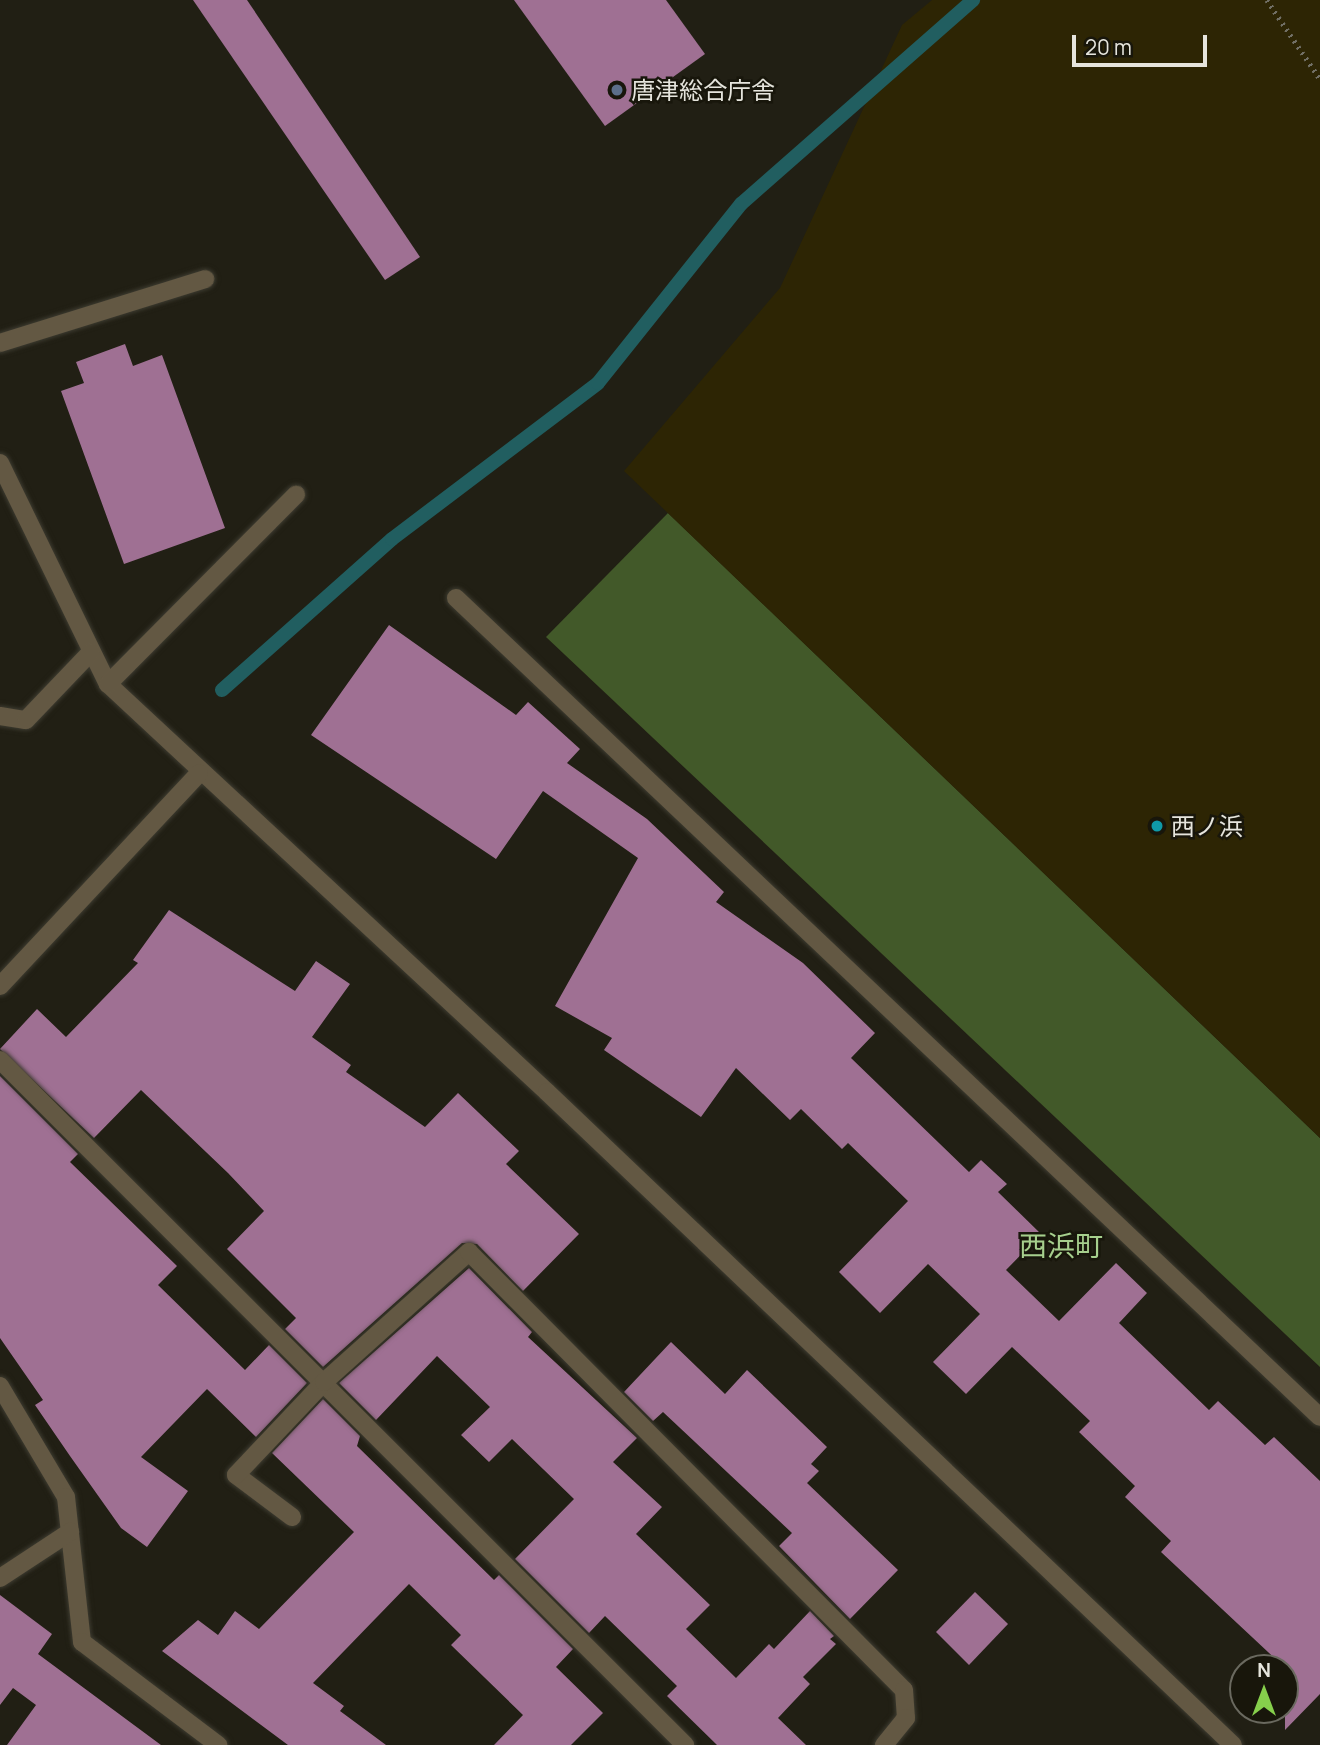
<!DOCTYPE html>
<meta charset="utf-8">
<style>
body{margin:0}
#map{position:relative;width:1320px;height:1745px;overflow:hidden;background:#211f14;font-family:Manrope,"Noto Sans JP",sans-serif}
div>[style]{position:absolute}
.forest>*{inset:0;background:#425929}
.sand>*{inset:0;background:#2d2504}
.stream>*{height:14px;margin:-7px;padding:0 7px;transform-origin:7px;border-radius:7px;background:#215e60}
.building>*{inset:0;background:#9f7093}
.path>*{height:4.5px;margin-top:-2.25px;transform-origin:0;background:repeating-linear-gradient(90deg,#716f65 0 2px,transparent 0 7px)}
.roads{filter:drop-shadow(0 0 2px #3d3b30) drop-shadow(0 0 2px #3d3b30)}
.minor>*{height:18px;margin:-9px;padding:0 9px;transform-origin:9px;border-radius:9px;background:#635843}
.dots>*{width:19px;height:19px;translate:-50% -50%;box-sizing:border-box;border:4px solid #18160b;border-radius:50%}
span{translate:-50% -50%;white-space:nowrap;text-align:center;line-height:1.15;-webkit-text-stroke:5px #18160b;paint-order:stroke}
.poi-label{font-size:24px;color:#e6e5dd}
.left{translate:0 -50%;text-align:left}
.quarter-label{font-size:28px;color:#a6cf8d}
.north{position:absolute;left:1229px;top:1654px;width:70px;height:70px;box-sizing:border-box;background:#18160b;border:2px solid #6a695f;border-radius:50%;rotate:0deg;font-size:19px;font-weight:700;line-height:28px;text-align:center;color:#e6e5dd}
.north::after{content:'';display:block;margin:auto;width:24px;height:32px;background:#86cf4c;clip-path:polygon(50% 0,100% 100%,50% 72%,0 100%)}
.scale{position:absolute;left:1072px;top:35px;width:135px;height:32px;box-sizing:border-box;border:4px solid #e6e5dd;border-top:0;padding-left:9px;font-size:21px;line-height:24px;white-space:nowrap;color:#e6e5dd;-webkit-text-stroke:5px #18160b;paint-order:stroke}
</style>
<div id="map">
<div class="forest">
<div style="clip-path:polygon(668px 513px,1320px 1138px,1320px 1367px,546px 637px)"></div>
</div>
<div class="sand">
<div style="clip-path:polygon(932px 0,1320px 0,1320px 1138px,624px 471px,780px 288px,902px 25px)"></div>
</div>
<div class="stream">
<div style="left:222px;top:690px;width:227px;rotate:-41.6deg"></div>
<div style="left:392px;top:539px;width:258px;rotate:-37.1deg"></div>
<div style="left:598px;top:383px;width:229px;rotate:-51.4deg"></div>
<div style="left:741px;top:204px;width:309px;rotate:-41.3deg"></div>
</div>
<div class="building">
<div style="clip-path:polygon(193px 0,247px 0,420px 257px,385px 280px)"></div>
<div style="clip-path:polygon(514px 0,666px 0,705px 54px,605px 126px)"></div>
<div style="clip-path:polygon(125px 344px,133px 366px,162px 355px,225px 528px,124px 564px,61px 391px,84px 383px,76px 362px)"></div>
<div style="clip-path:polygon(389px 625px,516px 715px,528px 702px,580px 749px,567px 763px,647px 819px,724px 892px,716px 902px,803px 963px,875px 1033px,851px 1058px,969px 1172px,981px 1160px,1007px 1184px,998px 1192px,1041px 1234px,1006px 1270px,1059px 1321px,1116px 1263px,1147px 1293px,1119px 1323px,1209px 1410px,1218px 1401px,1265px 1445px,1274px 1437px,1320px 1481px,1320px 1694px,1285px 1730px,1285px 1668px,1161px 1552px,1171px 1541px,1125px 1497px,1135px 1486px,1079px 1432px,1090px 1421px,1012px 1347px,966px 1394px,933px 1362px,980px 1314px,928px 1264px,880px 1313px,839px 1272px,908px 1201px,848px 1143px,842px 1149px,801px 1109px,790px 1120px,736px 1068px,701px 1117px,604px 1050px,612px 1038px,555px 1006px,638px 858px,543px 791px,496px 859px,311px 735px)"></div>
<div style="clip-path:polygon(169px 910px,295px 991px,316px 961px,350px 984px,312px 1037px,351px 1065px,346px 1072px,425px 1127px,458px 1093px,519px 1151px,506px 1164px,579px 1234px,523px 1291px,477px 1244px,462px 1243px,323px 1367px,285px 1329px,296px 1318px,227px 1249px,264px 1211px,228px 1173px,141px 1090px,94px 1138px,0 1049px,37px 1009px,66px 1037px,138px 963px,133px 960px)"></div>
<div style="clip-path:polygon(0 1076px,78px 1154px,70px 1162px,177px 1266px,158px 1285px,245px 1370px,269px 1345px,307px 1383px,256px 1437px,207px 1389px,141px 1457px,188px 1491px,147px 1547px,121px 1528px,70px 1456px,35px 1405px,43px 1400px,0 1338px)"></div>
<div style="clip-path:polygon(469px 1268px,532px 1332px,528px 1337px,637px 1438px,613px 1462px,662px 1507px,636px 1534px,710px 1605px,686px 1629px,736px 1678px,769px 1644px,774px 1649px,810px 1611px,834px 1636px,830px 1639px,836px 1644px,803px 1677px,810px 1684px,778px 1718px,806px 1745px,717px 1745px,667px 1696px,677px 1686px,605px 1616px,589px 1633px,515px 1559px,574px 1499px,512px 1439px,489px 1462px,461px 1435px,490px 1407px,437px 1356px,376px 1420px,339px 1383px)"></div>
<div style="clip-path:polygon(671px 1342px,725px 1394px,747px 1370px,827px 1447px,811px 1464px,819px 1471px,807px 1483px,898px 1570px,850px 1619px,779px 1546px,792px 1533px,663px 1412px,653px 1421px,624px 1392px)"></div>
<div style="clip-path:polygon(323px 1399px,360px 1436px,357px 1446px,494px 1580px,499px 1575px,573px 1649px,556px 1667px,603px 1713px,571px 1745px,494px 1745px,523px 1715px,451px 1645px,461px 1635px,409px 1584px,313px 1683px,344px 1706px,340px 1711px,386px 1745px,288px 1745px,162px 1651px,198px 1620px,218px 1635px,235px 1611px,259px 1629px,354px 1532px,272px 1453px)"></div>
<div style="clip-path:polygon(975px 1592px,1008px 1624px,969px 1665px,936px 1632px)"></div>
<div style="clip-path:polygon(0 1595px,52px 1634px,38px 1654px,161px 1745px,7px 1745px,36px 1705px,13px 1688px,0 1705px)"></div>
</div>
<div class="path">
<div style="left:1267px;top:0;width:95px;rotate:56.1deg"></div>
</div>
<div class="roads">
<div class="minor">
<div style="left:0;top:343px;width:215px;rotate:-17.3deg"></div>
<div style="left:0;top:463px;width:246px;rotate:64deg"></div>
<div style="left:108px;top:684px;width:599px;rotate:42.9deg"></div>
<div style="left:547px;top:1092px;width:947px;rotate:43.59deg"></div>
<div style="left:456px;top:598px;width:1190px;rotate:43.47deg"></div>
<div style="left:108px;top:684px;width:267px;rotate:-45.2deg"></div>
<div style="left:0;top:716px;width:26px;rotate:9deg"></div>
<div style="left:26px;top:720px;width:94px;rotate:-46.3deg"></div>
<div style="left:0;top:986px;width:291px;rotate:-46.9deg"></div>
<div style="left:0;top:1060px;width:969px;rotate:45deg"></div>
<div style="left:0;top:1386px;width:129px;rotate:59.3deg"></div>
<div style="left:66px;top:1497px;width:146px;rotate:83.7deg"></div>
<div style="left:82px;top:1642px;width:171px;rotate:37.1deg"></div>
<div style="left:292px;top:1517px;width:70px;rotate:-143.1deg"></div>
<div style="left:236px;top:1475px;width:128px;rotate:-46.6deg"></div>
<div style="left:324px;top:1382px;width:195px;rotate:-41.9deg"></div>
<div style="left:469px;top:1252px;width:617px;rotate:45.2deg"></div>
<div style="left:904px;top:1690px;width:28px;rotate:86deg"></div>
<div style="left:906px;top:1718px;width:35px;rotate:129deg"></div>
<div style="left:0;top:1578px;width:84px;rotate:-33.3deg"></div>
</div>
</div>
<div class="dots">
<div style="left:617px;top:90px;background:#5c6f8a"></div>
<div style="left:1157px;top:826px;background:#0f9aa8"></div>
</div>
<div class="poi-label">
<span class="left" style="left:631px;top:90px">唐津総合庁舎</span>
<span class="left" style="left:1171px;top:826px">西ノ浜</span>
</div>
<div class="quarter-label">
<span style="left:1061px;top:1245px">西浜町</span>
</div>
<div class="north">N</div>
<div class="scale">20 m</div>
</div>
